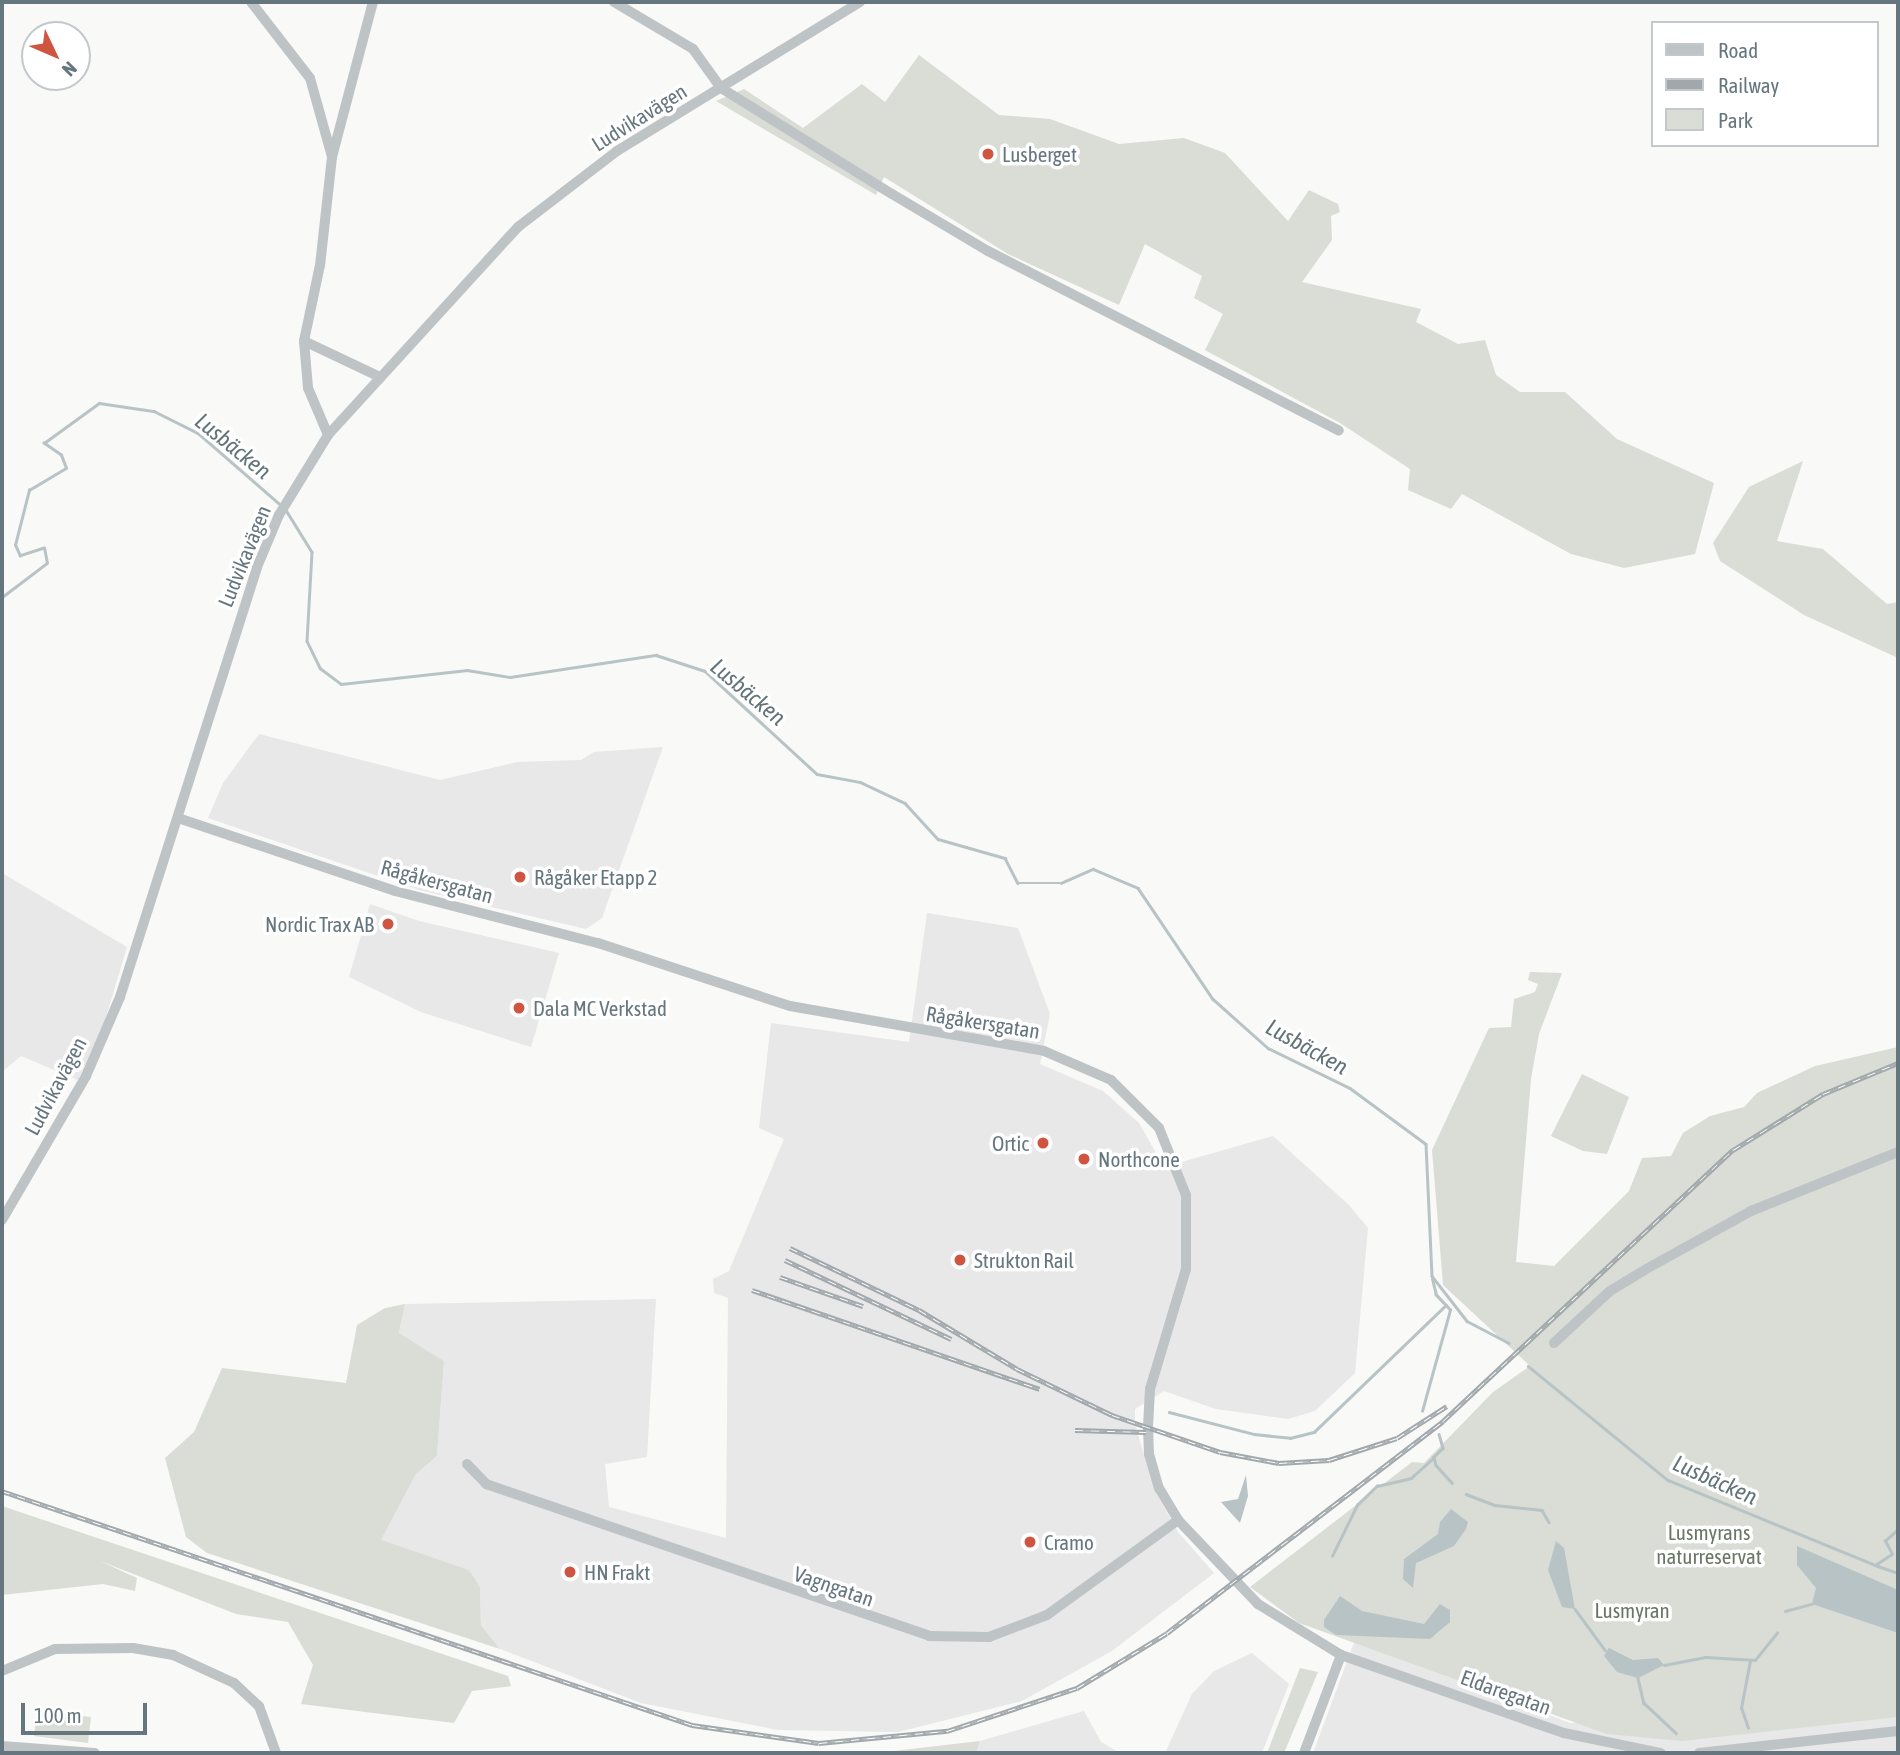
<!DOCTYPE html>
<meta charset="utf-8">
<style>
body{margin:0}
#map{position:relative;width:1900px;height:1755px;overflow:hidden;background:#f9f9f7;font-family:"Asap Condensed",sans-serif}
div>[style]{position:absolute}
.built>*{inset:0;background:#e7e8e7}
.green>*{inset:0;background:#d9ddd6}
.water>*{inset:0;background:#b8c3c6}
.stream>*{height:2.5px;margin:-1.25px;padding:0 1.25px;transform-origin:1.25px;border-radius:1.25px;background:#b8c3c6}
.minor>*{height:10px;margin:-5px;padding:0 5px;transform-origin:5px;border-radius:5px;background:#bec3c6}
.rail>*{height:5px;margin-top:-2.5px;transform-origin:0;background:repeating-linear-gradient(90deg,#fff 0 8px,#a1a8ac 0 16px);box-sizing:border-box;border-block:2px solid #a1a8ac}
.dots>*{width:19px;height:19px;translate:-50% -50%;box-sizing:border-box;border:4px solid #fff;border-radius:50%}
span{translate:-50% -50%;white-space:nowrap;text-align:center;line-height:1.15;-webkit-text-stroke:7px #fff;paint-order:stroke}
.street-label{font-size:21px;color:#66767e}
.poi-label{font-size:21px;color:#66767e}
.left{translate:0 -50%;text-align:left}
.right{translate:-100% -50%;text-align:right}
.park-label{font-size:21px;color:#6a7766}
.water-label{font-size:23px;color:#627478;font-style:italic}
.frame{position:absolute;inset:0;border:4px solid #66767e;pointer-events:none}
.legend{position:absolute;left:1651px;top:21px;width:228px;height:126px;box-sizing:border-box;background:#fff;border:2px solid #c2c8cb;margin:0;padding:9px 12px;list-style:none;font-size:21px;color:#66767e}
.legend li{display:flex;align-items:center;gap:14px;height:35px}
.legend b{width:35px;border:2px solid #c2c8cb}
.north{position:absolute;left:21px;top:21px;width:70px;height:70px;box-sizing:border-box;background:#fff;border:2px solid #c2c8cb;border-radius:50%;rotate:134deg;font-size:19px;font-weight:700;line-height:28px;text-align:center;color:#66767e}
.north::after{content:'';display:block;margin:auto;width:24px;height:32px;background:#cf5540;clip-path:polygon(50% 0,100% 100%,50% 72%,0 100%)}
.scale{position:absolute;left:21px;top:1703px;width:126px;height:32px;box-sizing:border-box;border:4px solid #66767e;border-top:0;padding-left:9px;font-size:21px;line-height:24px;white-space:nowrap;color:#66767e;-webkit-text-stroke:5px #fff;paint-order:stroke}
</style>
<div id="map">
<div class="built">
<div style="clip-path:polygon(259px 734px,440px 780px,517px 762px,581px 760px,594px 752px,663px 747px,602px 918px,586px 929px,419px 890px,208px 818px,223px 783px)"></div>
<div style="clip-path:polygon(2px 873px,127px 947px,104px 1024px,78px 1080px,21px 1056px,2px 1072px)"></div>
<div style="clip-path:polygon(370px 904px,419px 921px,559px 953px,531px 1047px,421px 1012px,349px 977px)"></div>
<div style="clip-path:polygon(927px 913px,1018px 928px,1050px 1014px,1040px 1064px,1103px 1091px,1139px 1123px,1164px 1167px,1273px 1136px,1349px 1205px,1368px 1228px,1355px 1373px,1315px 1411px,1288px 1419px,1216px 1409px,1164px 1391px,1135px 1409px,1135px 1424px,1153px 1487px,1178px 1532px,1214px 1573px,1112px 1651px,1022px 1701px,898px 1732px,778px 1730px,641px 1703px,500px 1649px,481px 1625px,480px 1587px,381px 1540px,416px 1474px,437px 1456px,444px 1361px,399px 1333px,405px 1304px,656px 1299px,647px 1457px,605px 1464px,609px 1507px,726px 1538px,728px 1298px,714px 1293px,713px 1279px,729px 1271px,784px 1139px,759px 1128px,771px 1023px,909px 1042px)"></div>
<div style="clip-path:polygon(1355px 1640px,1570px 1723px,1898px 1710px,1898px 1753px,1313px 1753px)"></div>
<div style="clip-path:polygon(1252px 1653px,1289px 1684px,1262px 1753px,1165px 1753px,1192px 1694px,1214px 1671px)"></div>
<div style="clip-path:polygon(1084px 1711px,1101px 1742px,1120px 1753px,976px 1753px,980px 1741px)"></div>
</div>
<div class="green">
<div style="clip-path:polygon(919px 55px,999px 115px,1050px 119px,1119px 144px,1184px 138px,1225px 153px,1288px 221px,1309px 190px,1338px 204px,1340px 212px,1331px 216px,1332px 240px,1302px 282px,1421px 309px,1416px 322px,1458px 344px,1485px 340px,1496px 375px,1520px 392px,1565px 392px,1617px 439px,1714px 483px,1695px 554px,1624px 568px,1571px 554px,1462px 494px,1451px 509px,1408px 490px,1410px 469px,1340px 423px,1205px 350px,1223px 314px,1194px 298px,1202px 276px,1145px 244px,1119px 305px,1008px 254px,884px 177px,876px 195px,716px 101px,744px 89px,803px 128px,862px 84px,885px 102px)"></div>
<div style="clip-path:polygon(1803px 461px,1777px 541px,1823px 549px,1887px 604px,1898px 602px,1898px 658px,1804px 615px,1720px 561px,1713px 543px,1749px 487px)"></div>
<div style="clip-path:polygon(1530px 972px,1562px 973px,1539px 1034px,1531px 1079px,1516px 1262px,1554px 1266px,1629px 1191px,1642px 1158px,1671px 1156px,1683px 1133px,1710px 1116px,1744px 1107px,1757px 1093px,1815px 1066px,1898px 1047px,1898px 1717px,1682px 1741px,1607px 1734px,1299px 1623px,1250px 1587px,1412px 1462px,1424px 1463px,1493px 1392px,1530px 1366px,1443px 1285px,1432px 1150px,1489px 1028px,1511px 1027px,1514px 999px,1535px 992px,1538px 984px,1528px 980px)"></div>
<div style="clip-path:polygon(1582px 1074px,1629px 1097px,1607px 1154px,1583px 1151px,1551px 1136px)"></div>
<div style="clip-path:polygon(405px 1304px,399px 1333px,444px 1361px,437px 1456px,416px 1474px,381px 1540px,469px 1570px,480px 1587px,481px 1625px,500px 1649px,207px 1553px,186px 1537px,165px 1458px,194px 1432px,222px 1368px,346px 1383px,357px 1325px,385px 1308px)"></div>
<div style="clip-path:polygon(2px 1506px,508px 1676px,511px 1686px,472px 1691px,454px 1723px,301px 1704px,313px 1665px,288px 1622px,236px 1614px,100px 1561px,137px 1578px,135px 1591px,103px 1584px,2px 1595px)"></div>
<div style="clip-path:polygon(1300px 1668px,1318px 1672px,1284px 1753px,1267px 1753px)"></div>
<div style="clip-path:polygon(37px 1711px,91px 1717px,88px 1743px,34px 1736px)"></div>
<div style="clip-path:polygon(980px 1741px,976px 1753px,884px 1753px,885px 1752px)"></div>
</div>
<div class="water">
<div style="clip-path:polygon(1246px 1475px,1248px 1496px,1240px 1523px,1221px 1502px,1238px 1499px)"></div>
<div style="clip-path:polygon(1451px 1509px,1468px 1522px,1466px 1529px,1454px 1546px,1416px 1563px,1413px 1588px,1403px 1579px,1404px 1559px,1438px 1534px,1440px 1522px)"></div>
<div style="clip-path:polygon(1556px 1541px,1564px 1548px,1575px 1609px,1562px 1607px,1548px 1570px)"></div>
<div style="clip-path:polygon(1797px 1546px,1898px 1590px,1898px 1633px,1812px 1604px,1816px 1588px,1797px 1565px)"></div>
<div style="clip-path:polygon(1340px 1596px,1362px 1611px,1424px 1624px,1440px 1604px,1450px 1610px,1450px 1622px,1430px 1639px,1336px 1635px,1324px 1627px,1324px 1620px)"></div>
<div style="clip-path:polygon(1609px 1648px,1633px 1660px,1658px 1658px,1664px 1665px,1638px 1678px,1617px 1672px,1604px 1656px)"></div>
</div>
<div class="stream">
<div style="left:286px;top:510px;width:49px;rotate:58.2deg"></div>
<div style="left:312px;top:552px;width:89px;rotate:93.2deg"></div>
<div style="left:307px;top:641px;width:30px;rotate:64deg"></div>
<div style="left:320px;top:668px;width:26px;rotate:37deg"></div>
<div style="left:341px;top:684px;width:127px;rotate:-6.3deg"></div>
<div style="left:467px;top:670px;width:44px;rotate:9.2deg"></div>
<div style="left:510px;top:677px;width:148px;rotate:-8.6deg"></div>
<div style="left:656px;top:655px;width:52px;rotate:18.1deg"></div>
<div style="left:705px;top:671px;width:152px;rotate:42.6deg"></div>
<div style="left:817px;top:774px;width:44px;rotate:10.5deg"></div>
<div style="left:860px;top:782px;width:50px;rotate:25deg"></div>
<div style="left:905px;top:803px;width:49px;rotate:47.5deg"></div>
<div style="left:938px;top:839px;width:70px;rotate:15.8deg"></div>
<div style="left:1005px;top:858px;width:28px;rotate:63deg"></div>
<div style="left:1018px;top:883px;width:43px"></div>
<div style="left:1061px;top:883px;width:35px;rotate:-24deg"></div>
<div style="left:1093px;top:869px;width:49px;rotate:22.9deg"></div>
<div style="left:1138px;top:888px;width:134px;rotate:56deg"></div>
<div style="left:1213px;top:999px;width:74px;rotate:41.7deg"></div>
<div style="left:1268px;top:1048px;width:91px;rotate:26deg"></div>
<div style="left:1350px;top:1088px;width:94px;rotate:36.4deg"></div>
<div style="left:1426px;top:1144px;width:132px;rotate:87.4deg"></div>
<div style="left:1432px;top:1276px;width:57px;rotate:52.1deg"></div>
<div style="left:1467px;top:1321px;width:47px;rotate:27.6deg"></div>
<div style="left:2px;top:597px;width:56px;rotate:-37.1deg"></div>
<div style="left:47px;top:563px;width:15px;rotate:-101deg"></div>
<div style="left:44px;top:548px;width:25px;rotate:162deg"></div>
<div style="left:20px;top:556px;width:12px;rotate:-114deg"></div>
<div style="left:15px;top:545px;width:57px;rotate:-75.7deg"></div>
<div style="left:29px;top:490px;width:43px;rotate:-30.7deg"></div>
<div style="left:66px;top:468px;width:14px;rotate:-111deg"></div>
<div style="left:61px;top:455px;width:21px;rotate:-145deg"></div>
<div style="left:44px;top:443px;width:68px;rotate:-36deg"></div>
<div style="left:99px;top:403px;width:56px;rotate:8.3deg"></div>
<div style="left:154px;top:411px;width:49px;rotate:26.6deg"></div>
<div style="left:198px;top:433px;width:111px;rotate:41deg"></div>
<div style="left:1528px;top:1366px;width:181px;rotate:39.2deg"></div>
<div style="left:1668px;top:1480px;width:224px;rotate:22.3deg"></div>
<div style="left:1875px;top:1565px;width:20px;rotate:-33deg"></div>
<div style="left:1892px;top:1554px;width:15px;rotate:-118deg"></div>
<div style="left:1885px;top:1541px;width:18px;rotate:-43deg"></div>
<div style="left:1422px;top:1411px;width:105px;rotate:-74.5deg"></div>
<div style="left:1450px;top:1310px;width:21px;rotate:-133deg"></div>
<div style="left:1436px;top:1295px;width:16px;rotate:-104deg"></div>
<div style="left:1169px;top:1412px;width:88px;rotate:14.5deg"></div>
<div style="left:1254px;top:1434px;width:36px;rotate:6deg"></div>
<div style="left:1290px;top:1438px;width:25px;rotate:-14deg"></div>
<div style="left:1314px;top:1432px;width:183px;rotate:-43.9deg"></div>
<div style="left:1439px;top:1434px;width:15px;rotate:74deg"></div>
<div style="left:1443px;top:1448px;width:13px;rotate:135deg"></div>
<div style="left:1434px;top:1457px;width:8px;rotate:76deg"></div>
<div style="left:1436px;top:1465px;width:24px;rotate:48deg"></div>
<div style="left:1898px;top:1486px;width:13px;rotate:90deg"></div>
<div style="left:1466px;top:1494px;width:31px;rotate:21deg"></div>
<div style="left:1495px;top:1505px;width:47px;rotate:6.1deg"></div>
<div style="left:1542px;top:1510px;width:14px;rotate:60deg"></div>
<div style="left:1332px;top:1556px;width:57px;rotate:-63.9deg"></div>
<div style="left:1357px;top:1505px;width:28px;rotate:-44deg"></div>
<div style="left:1377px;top:1486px;width:35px;rotate:-13deg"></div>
<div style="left:1411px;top:1478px;width:31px;rotate:-42deg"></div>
<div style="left:1875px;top:1565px;width:24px;rotate:19deg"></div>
<div style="left:1575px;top:1609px;width:51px;rotate:53.8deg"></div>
<div style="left:1785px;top:1611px;width:28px;rotate:-15deg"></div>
<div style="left:1664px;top:1665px;width:43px;rotate:-10.8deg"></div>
<div style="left:1706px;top:1657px;width:49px;rotate:3.5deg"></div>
<div style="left:1755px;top:1660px;width:35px;rotate:-51deg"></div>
<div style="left:1638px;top:1678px;width:26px;rotate:77deg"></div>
<div style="left:1644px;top:1703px;width:44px;rotate:43.2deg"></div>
<div style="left:1748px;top:1728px;width:21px;rotate:-109deg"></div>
<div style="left:1741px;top:1708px;width:48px;rotate:-79.2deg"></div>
</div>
<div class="minor">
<div style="left:251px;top:2px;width:96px;rotate:52.2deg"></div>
<div style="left:310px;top:78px;width:82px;rotate:74.4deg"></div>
<div style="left:332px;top:157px;width:109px;rotate:96.3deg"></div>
<div style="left:320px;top:265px;width:78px;rotate:101.9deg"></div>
<div style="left:304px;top:341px;width:47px;rotate:85.1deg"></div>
<div style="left:308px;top:388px;width:51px;rotate:66.9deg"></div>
<div style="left:614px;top:2px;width:92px;rotate:30.7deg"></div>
<div style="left:693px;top:49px;width:48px;rotate:54.3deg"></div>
<div style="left:721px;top:88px;width:201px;rotate:31.8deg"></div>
<div style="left:892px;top:194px;width:112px;rotate:30.7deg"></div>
<div style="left:988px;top:251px;width:394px;rotate:27.1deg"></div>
<div style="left:332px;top:157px;width:160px;rotate:-75.2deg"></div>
<div style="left:304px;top:341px;width:84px;rotate:25.3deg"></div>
<div style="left:181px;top:819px;width:226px;rotate:18.6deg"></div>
<div style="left:395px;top:891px;width:210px;rotate:14.4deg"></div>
<div style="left:598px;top:943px;width:202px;rotate:18.2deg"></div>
<div style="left:790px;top:1006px;width:258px;rotate:10deg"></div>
<div style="left:1044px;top:1051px;width:73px;rotate:23.4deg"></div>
<div style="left:1111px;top:1080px;width:68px;rotate:45deg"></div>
<div style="left:1159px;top:1128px;width:72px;rotate:68.1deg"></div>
<div style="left:1186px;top:1195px;width:74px;rotate:90deg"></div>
<div style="left:1186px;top:1269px;width:125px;rotate:106.7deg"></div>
<div style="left:1150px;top:1389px;width:38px;rotate:93deg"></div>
<div style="left:1148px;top:1427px;width:27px;rotate:88deg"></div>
<div style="left:1149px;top:1454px;width:35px;rotate:74deg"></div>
<div style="left:1159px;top:1488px;width:37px;rotate:59deg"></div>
<div style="left:1178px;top:1520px;width:116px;rotate:46.4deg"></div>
<div style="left:1258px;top:1604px;width:97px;rotate:31.6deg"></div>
<div style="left:1341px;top:1655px;width:236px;rotate:19.3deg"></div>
<div style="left:1564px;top:1733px;width:99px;rotate:11.7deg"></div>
<div style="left:2px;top:1220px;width:167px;rotate:-59.7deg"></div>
<div style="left:86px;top:1076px;width:86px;rotate:-66.7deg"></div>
<div style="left:120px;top:997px;width:451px;rotate:-72.3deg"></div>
<div style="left:257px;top:567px;width:56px;rotate:-67.1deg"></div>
<div style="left:279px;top:515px;width:94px;rotate:-58.5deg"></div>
<div style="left:328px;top:435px;width:282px;rotate:-47.6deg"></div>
<div style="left:518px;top:227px;width:125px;rotate:-37.5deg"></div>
<div style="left:617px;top:151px;width:285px;rotate:-31.5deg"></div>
<div style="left:1554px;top:1343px;width:76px;rotate:-42.9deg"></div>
<div style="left:1610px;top:1291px;width:44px;rotate:-31.2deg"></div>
<div style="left:1648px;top:1268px;width:118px;rotate:-29deg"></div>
<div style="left:1751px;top:1211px;width:158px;rotate:-21.9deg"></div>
<div style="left:467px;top:1464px;width:28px;rotate:46deg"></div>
<div style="left:486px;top:1484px;width:468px;rotate:18.9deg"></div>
<div style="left:929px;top:1636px;width:60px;rotate:1deg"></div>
<div style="left:989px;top:1637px;width:62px;rotate:-20.8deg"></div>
<div style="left:1047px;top:1615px;width:162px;rotate:-35.9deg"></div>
<div style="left:2px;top:1671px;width:57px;rotate:-22.5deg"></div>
<div style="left:55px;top:1649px;width:78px;rotate:-0.7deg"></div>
<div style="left:133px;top:1648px;width:41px;rotate:9.9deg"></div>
<div style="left:173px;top:1655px;width:67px;rotate:24.7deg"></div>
<div style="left:234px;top:1683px;width:34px;rotate:43deg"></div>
<div style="left:259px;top:1706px;width:50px;rotate:70.1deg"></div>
<div style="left:2px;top:1746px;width:93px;rotate:4.3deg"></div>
<div style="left:1304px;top:1753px;width:105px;rotate:-69.3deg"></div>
<div style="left:1699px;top:1753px;width:200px;rotate:-6.3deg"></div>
</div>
<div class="rail">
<div style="left:790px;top:1248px;width:143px;rotate:25.7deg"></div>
<div style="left:919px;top:1310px;width:114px;rotate:31deg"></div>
<div style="left:1017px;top:1369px;width:106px;rotate:25.8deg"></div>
<div style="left:1112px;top:1415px;width:114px;rotate:18.9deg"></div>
<div style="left:1220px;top:1452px;width:60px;rotate:10.6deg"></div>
<div style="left:1279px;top:1463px;width:50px;rotate:-3.4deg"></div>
<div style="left:1329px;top:1460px;width:71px;rotate:-17.9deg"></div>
<div style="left:1397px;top:1438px;width:59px;rotate:-32.6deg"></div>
<div style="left:785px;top:1260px;width:184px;rotate:25.4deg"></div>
<div style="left:780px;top:1277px;width:88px;rotate:19.3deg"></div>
<div style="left:752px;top:1290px;width:304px;rotate:19deg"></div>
<div style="left:1075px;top:1430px;width:71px;rotate:1.6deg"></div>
<div style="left:2px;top:1491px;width:729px;rotate:18.73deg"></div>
<div style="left:692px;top:1725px;width:128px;rotate:8.1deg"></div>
<div style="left:819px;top:1743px;width:129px;rotate:-5.4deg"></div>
<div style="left:947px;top:1731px;width:137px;rotate:-18.3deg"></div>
<div style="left:1077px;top:1688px;width:105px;rotate:-31.4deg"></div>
<div style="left:1167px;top:1633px;width:348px;rotate:-37.5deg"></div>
<div style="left:1443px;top:1421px;width:397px;rotate:-43.1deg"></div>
<div style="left:1733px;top:1150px;width:106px;rotate:-31.9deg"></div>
<div style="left:1823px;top:1094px;width:81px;rotate:-22.5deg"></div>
</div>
<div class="dots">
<div style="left:988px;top:154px;background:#cf5540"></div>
<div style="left:520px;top:877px;background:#cf5540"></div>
<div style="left:388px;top:924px;background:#cf5540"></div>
<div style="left:519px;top:1008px;background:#cf5540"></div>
<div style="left:1043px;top:1143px;background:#cf5540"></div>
<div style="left:1084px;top:1159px;background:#cf5540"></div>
<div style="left:960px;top:1260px;background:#cf5540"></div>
<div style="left:1030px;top:1542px;background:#cf5540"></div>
<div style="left:570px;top:1572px;background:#cf5540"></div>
</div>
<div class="street-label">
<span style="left:639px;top:117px;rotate:-32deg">Ludvikavägen</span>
<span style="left:244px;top:556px;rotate:-68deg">Ludvikavägen</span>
<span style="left:437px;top:881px;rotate:15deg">Rågåkersgatan</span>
<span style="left:983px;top:1022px;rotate:9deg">Rågåkersgatan</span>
<span style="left:55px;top:1086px;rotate:-62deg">Ludvikavägen</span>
<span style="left:834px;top:1586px;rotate:19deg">Vagngatan</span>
<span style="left:1506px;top:1692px;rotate:20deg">Eldaregatan</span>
</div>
<div class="poi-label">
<span class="left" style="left:1002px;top:154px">Lusberget</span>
<span class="left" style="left:534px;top:877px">Rågåker Etapp 2</span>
<span class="right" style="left:374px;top:924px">Nordic Trax AB</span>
<span class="left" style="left:533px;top:1008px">Dala MC Verkstad</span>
<span class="right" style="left:1029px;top:1143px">Ortic</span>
<span class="left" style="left:1098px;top:1159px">Northcone</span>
<span class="left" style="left:974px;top:1260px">Strukton Rail</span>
<span class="left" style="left:1044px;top:1542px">Cramo</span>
<span class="left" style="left:584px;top:1572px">HN Frakt</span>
</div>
<div class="park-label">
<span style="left:1709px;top:1544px">Lusmyrans<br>naturreservat</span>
<span style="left:1632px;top:1610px">Lusmyran</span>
</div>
<div class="water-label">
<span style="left:233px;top:446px;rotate:39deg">Lusbäcken</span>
<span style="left:748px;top:692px;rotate:40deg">Lusbäcken</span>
<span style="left:1307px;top:1047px;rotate:29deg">Lusbäcken</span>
<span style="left:1715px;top:1480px;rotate:24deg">Lusbäcken</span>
</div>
<div class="frame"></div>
<ul class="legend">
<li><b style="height:9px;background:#bec3c6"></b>Road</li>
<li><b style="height:9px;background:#a1a8ac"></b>Railway</li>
<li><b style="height:19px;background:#d9ddd6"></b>Park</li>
</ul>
<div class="north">N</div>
<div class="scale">100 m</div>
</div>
